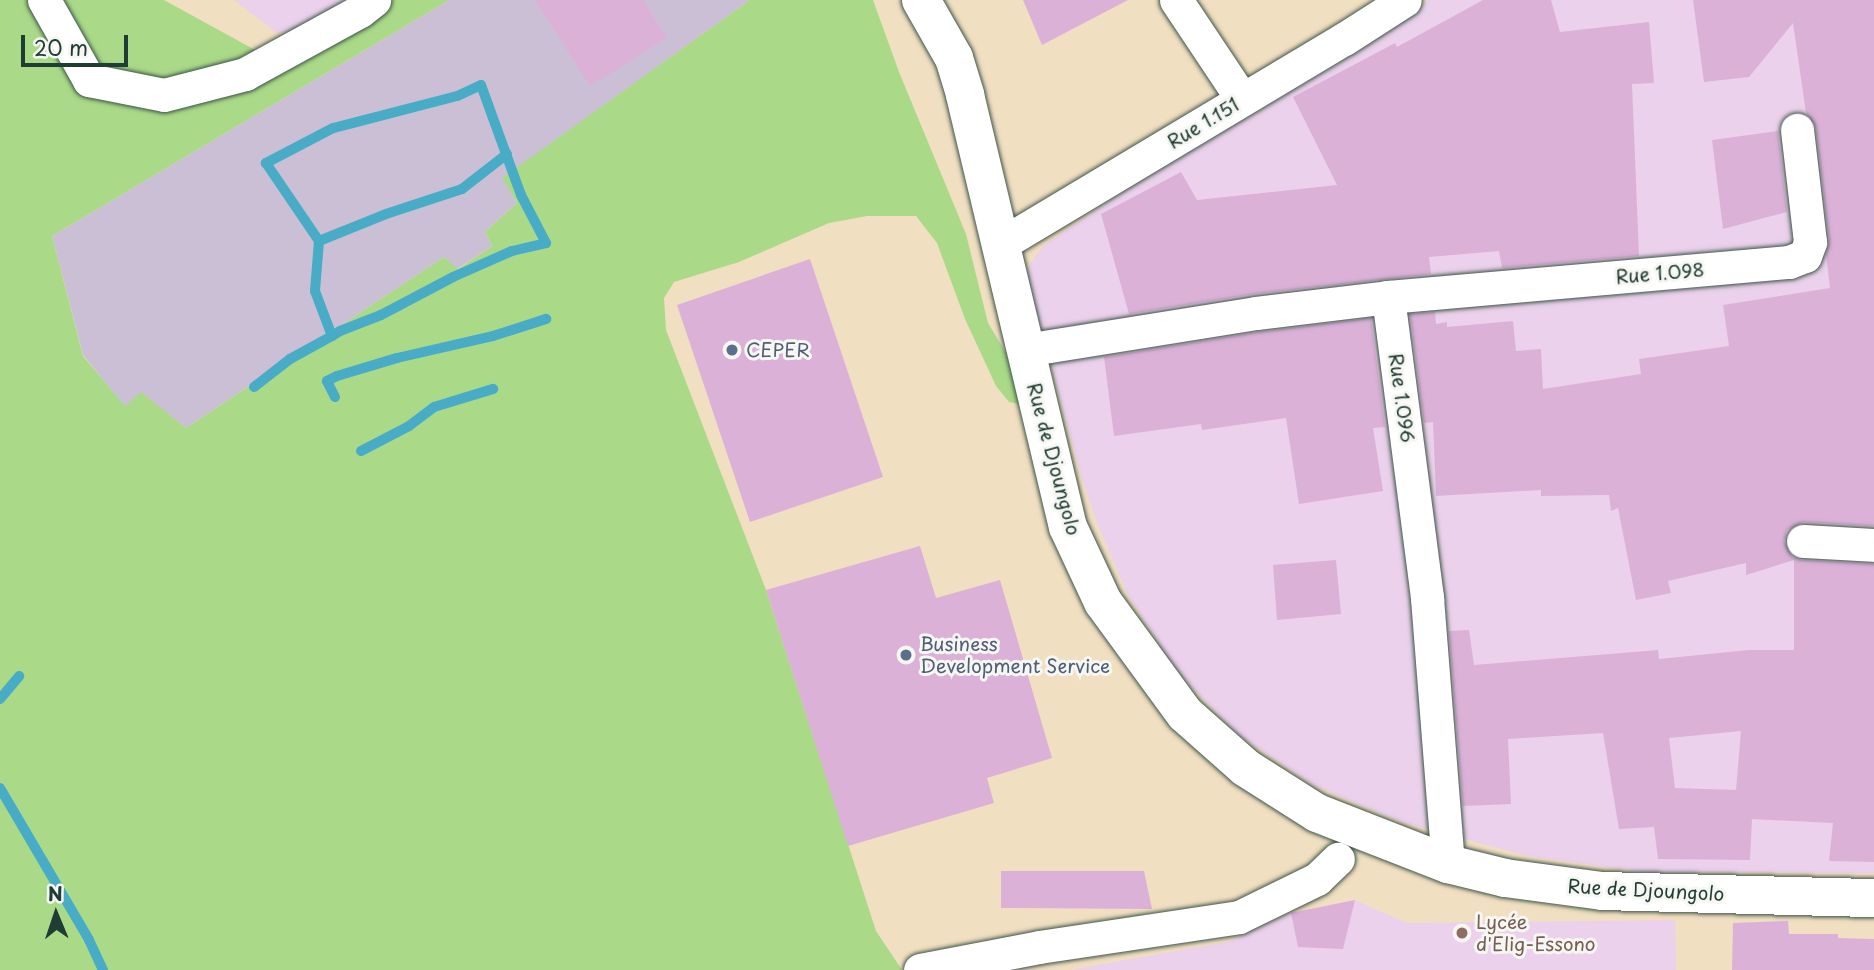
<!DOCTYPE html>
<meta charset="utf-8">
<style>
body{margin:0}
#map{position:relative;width:1874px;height:970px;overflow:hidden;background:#f1dfc1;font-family:"Playpen Sans",sans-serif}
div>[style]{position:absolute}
.built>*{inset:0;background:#ebd1eb}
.industrial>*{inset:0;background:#cbbfd5}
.green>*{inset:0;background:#aada88}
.stream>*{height:10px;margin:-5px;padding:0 5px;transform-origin:5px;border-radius:5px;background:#48acc7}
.building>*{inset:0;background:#dcb1d8}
.roads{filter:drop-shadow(0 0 2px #3e5549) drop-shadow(0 0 2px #3e5549)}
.minor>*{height:33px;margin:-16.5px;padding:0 16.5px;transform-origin:16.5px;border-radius:16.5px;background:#fff}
.tertiary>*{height:38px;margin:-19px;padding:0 19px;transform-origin:19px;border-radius:19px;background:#fff}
.dots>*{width:19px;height:19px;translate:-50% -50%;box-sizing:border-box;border:4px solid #f6f6f2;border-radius:50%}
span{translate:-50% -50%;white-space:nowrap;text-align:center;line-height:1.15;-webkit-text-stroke:6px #f6f6f2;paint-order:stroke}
.street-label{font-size:19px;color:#1f3d34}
.service-label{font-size:19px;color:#4e5e75}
.left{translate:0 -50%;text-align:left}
.education-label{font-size:19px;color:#785e54}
.north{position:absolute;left:21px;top:879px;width:70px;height:70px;-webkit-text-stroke:5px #f6f6f2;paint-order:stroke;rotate:358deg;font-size:19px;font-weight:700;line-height:28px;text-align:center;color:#1f3d34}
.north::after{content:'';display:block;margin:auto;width:24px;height:32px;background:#1f3d34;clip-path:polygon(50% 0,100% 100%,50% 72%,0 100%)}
.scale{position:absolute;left:21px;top:35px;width:107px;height:32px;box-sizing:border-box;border:4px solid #1f3d34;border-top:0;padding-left:9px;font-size:21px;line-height:24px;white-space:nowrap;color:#1f3d34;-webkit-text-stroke:5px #f6f6f2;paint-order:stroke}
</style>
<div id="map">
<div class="built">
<div style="clip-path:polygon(234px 0,352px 0,327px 27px,277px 33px)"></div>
<div style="clip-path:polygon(1429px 0,1874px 0,1874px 873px,1642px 872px,1527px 856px,1399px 821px,1313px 785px,1238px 735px,1176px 671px,1128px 595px,1097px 523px,1082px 479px,1025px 271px,1044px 245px,1186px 150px)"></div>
<div style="clip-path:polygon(1355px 900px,1407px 923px,1675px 920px,1676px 970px,1068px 970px,1228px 942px,1291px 913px)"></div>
</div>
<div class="industrial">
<div style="clip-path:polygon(449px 0,750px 0,503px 178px,517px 203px,485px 232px,492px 246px,457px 269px,444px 257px,186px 428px,141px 393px,125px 407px,83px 355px,52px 236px)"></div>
</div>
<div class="green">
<div style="clip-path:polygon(0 0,164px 0,275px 61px,321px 53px,393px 0,449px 0,52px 236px,83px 356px,125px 406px,141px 392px,186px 428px,444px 257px,458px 269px,492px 246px,485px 232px,517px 203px,502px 178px,750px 0,873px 0,899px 72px,966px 234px,988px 323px,1028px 389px,1019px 404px,1009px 402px,996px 386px,965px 319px,937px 243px,916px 216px,867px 216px,829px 223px,739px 262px,674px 282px,664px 298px,666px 330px,766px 590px,876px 931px,902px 970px,0 970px)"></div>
</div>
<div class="stream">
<div style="left:319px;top:241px;width:72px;rotate:-21.9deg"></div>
<div style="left:386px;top:214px;width:80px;rotate:-18.2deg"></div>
<div style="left:462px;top:189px;width:57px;rotate:-37.9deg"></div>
<div style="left:254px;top:387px;width:46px;rotate:-37.9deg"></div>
<div style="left:290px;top:359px;width:48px;rotate:-28.7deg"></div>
<div style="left:332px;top:336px;width:9px;rotate:-32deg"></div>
<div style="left:340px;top:331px;width:44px;rotate:-21.3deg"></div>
<div style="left:381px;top:315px;width:81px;rotate:-27.8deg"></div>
<div style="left:453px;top:277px;width:64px;rotate:-23.8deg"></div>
<div style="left:512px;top:251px;width:35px;rotate:-13deg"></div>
<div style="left:546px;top:243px;width:54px;rotate:-117.5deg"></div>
<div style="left:521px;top:195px;width:117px;rotate:-110deg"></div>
<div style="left:481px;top:85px;width:26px;rotate:155deg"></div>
<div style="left:457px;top:96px;width:128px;rotate:165.5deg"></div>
<div style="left:333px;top:128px;width:76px;rotate:152.4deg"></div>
<div style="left:266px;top:163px;width:94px;rotate:55.8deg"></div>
<div style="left:319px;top:241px;width:50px;rotate:94.6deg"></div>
<div style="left:315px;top:291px;width:48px;rotate:69.3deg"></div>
<div style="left:335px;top:397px;width:18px;rotate:-117deg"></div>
<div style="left:327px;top:381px;width:11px;rotate:-27deg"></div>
<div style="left:337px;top:376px;width:63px;rotate:-16.7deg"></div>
<div style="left:397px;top:358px;width:98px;rotate:-12.9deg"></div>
<div style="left:493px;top:336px;width:56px;rotate:-17.8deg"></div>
<div style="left:361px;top:451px;width:54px;rotate:-27.5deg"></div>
<div style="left:409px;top:426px;width:31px;rotate:-37deg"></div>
<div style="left:434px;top:407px;width:62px;rotate:-17deg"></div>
<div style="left:0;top:699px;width:30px;rotate:-50deg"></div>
<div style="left:0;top:788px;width:176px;rotate:59.6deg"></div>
<div style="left:89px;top:940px;width:33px;rotate:65deg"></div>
</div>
<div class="building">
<div style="clip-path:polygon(535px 0,643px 0,667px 38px,590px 86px)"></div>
<div style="clip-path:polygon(1023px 0,1128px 0,1042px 45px)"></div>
<div style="clip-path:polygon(1483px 0,1551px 0,1560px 32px,1649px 22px,1654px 83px,1632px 84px,1639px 256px,1502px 268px,1499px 251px,1429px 257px,1431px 274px,1254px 294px,1129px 314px,1101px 214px,1181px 172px,1197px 200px,1337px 185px,1293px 97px,1395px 43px,1397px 47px)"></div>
<div style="clip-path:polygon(evenodd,1693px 0,1874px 0,1874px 526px,1803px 522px,1787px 530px,1784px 541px,1792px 557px,1801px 560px,1874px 564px,1874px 862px,1829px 861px,1833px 823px,1752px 819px,1750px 860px,1658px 859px,1654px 827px,1619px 829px,1603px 733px,1508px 739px,1511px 804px,1463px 806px,1449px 631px,1469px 630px,1474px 665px,1658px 650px,1659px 659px,1749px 650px,1794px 650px,1794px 560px,1746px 575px,1746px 563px,1668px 581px,1671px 593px,1636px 600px,1618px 508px,1611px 511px,1609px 495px,1541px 496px,1541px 490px,1436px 496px,1433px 422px,1424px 423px,1410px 314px,1435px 312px,1436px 324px,1447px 322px,1447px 327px,1513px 321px,1516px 351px,1541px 349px,1543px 389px,1641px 374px,1639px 359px,1729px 346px,1723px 305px,1830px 288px,1826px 255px,1829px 240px,1816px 128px,1806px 113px,1793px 23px,1749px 77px,1704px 82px,1693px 0,1741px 731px,1736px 790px,1675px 788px,1669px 738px,1741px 731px)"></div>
<div style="clip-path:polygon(1778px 131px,1787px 212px,1723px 229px,1712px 140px)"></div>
<div style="clip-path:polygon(810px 259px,883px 477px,750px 522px,677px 305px)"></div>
<div style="clip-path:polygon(1371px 318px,1385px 427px,1373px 428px,1383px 491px,1299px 504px,1286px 418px,1202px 430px,1201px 424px,1114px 436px,1104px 357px,1259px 332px)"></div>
<div style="clip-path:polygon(920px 546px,936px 598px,1000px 580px,1052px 758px,987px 778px,994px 803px,848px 846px,766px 590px)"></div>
<div style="clip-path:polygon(1336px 560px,1341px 614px,1277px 620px,1273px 565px)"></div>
<div style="clip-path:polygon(1001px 871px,1144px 871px,1152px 909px,1001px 908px)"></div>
<div style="clip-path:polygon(1355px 900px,1343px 949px,1298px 947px,1291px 913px)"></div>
<div style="clip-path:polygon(1788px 921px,1789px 934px,1838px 934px,1838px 938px,1874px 939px,1874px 970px,1732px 970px,1733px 923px)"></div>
</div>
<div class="roads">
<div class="minor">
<div style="left:44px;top:0;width:92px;rotate:60.6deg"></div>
<div style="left:89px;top:80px;width:76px;rotate:11.3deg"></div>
<div style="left:164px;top:95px;width:84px;rotate:-14.5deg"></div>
<div style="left:245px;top:74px;width:131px;rotate:-28.7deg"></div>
<div style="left:360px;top:11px;width:18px;rotate:-38deg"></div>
<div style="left:1176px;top:0;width:119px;rotate:56.3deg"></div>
<div style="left:1001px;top:244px;width:400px;rotate:-30.9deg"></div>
<div style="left:1344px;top:39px;width:72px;rotate:-32.6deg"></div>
<div style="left:1388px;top:297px;width:403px;rotate:-5deg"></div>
<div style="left:1789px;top:262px;width:17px;rotate:-21deg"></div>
<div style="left:1805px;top:256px;width:15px;rotate:-70deg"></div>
<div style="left:1810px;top:242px;width:113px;rotate:-96.6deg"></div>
<div style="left:1025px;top:350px;width:234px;rotate:-9.1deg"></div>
<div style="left:1256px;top:313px;width:133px;rotate:-6.9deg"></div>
<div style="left:1388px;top:297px;width:304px;rotate:82.6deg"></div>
<div style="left:1427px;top:598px;width:267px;rotate:85.5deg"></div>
<div style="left:1803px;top:541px;width:71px;rotate:3.2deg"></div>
<div style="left:920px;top:970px;width:121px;rotate:-10.9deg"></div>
<div style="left:1039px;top:947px;width:202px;rotate:-8.5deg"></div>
<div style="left:1239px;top:917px;width:87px;rotate:-26deg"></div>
<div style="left:1317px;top:879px;width:29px;rotate:-44deg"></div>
</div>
<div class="tertiary">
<div style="left:921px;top:0;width:67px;rotate:60.4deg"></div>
<div style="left:954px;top:58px;width:39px;rotate:73deg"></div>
<div style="left:965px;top:95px;width:444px;rotate:76.6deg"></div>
<div style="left:1068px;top:527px;width:83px;rotate:65deg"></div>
<div style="left:1103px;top:602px;width:139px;rotate:53.8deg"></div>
<div style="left:1185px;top:714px;width:81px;rotate:41.5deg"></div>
<div style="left:1246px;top:768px;width:84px;rotate:32.4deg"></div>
<div style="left:1317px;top:813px;width:141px;rotate:21.3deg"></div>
<div style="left:1448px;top:864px;width:59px;rotate:13.8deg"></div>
<div style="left:1505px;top:878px;width:98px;rotate:7.6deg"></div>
<div style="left:1602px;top:891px;width:272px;rotate:1.5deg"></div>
</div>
</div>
<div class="dots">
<div style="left:732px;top:350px;background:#5c6f8a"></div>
<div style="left:906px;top:655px;background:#5c6f8a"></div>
<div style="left:1462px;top:933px;background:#8d6e63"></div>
</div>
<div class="street-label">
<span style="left:1203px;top:123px;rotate:-31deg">Rue 1.151</span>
<span style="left:1660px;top:273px;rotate:-5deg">Rue 1.098</span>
<span style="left:1402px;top:398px;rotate:82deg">Rue 1.096</span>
<span style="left:1054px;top:459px;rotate:75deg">Rue de Djoungolo</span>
<span style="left:1646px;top:890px;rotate:3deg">Rue de Djoungolo</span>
</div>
<div class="service-label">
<span class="left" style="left:746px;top:350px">CEPER</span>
<span class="left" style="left:920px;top:655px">Business<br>Development Service</span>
</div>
<div class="education-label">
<span class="left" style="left:1476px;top:933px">Lycée<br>d'Elig-Essono</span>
</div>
<div class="north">N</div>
<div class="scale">20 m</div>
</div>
